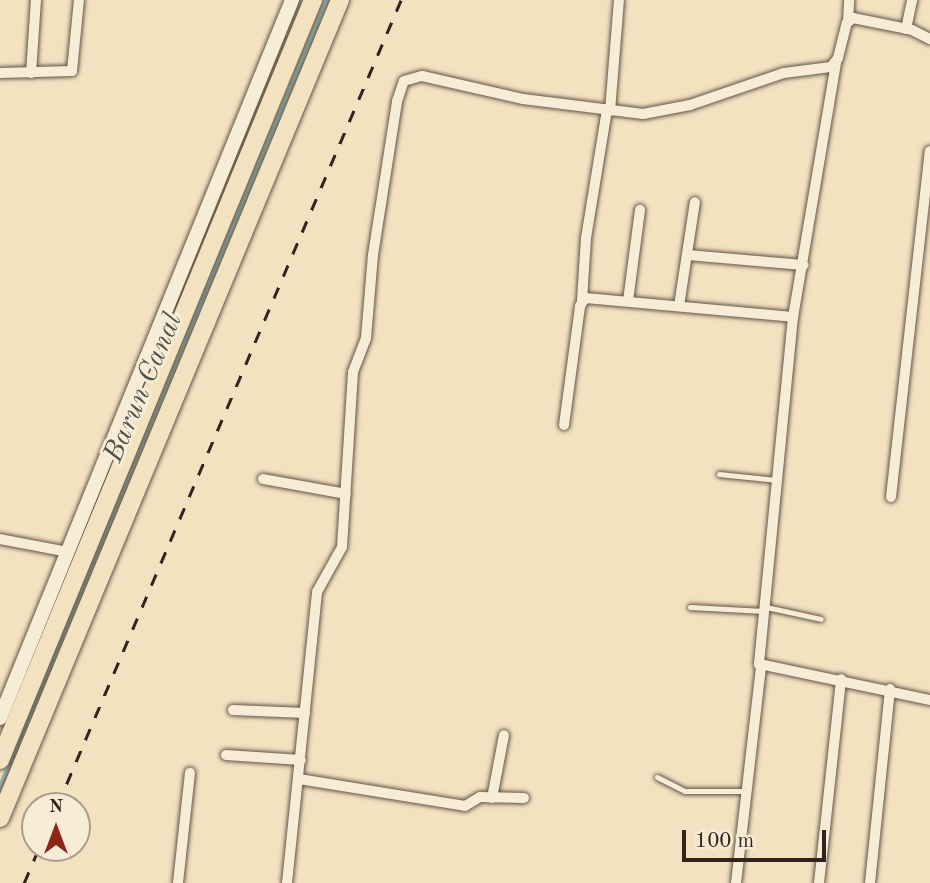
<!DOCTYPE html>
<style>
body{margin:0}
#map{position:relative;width:930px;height:883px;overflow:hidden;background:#f3e2c0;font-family:"Old Standard TT",serif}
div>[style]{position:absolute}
.canal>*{height:10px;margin:-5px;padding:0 5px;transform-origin:5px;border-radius:5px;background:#9bbdb3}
.roads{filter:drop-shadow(0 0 2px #625446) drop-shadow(0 0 2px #625446)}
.service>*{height:5px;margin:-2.5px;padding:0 2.5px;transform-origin:2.5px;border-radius:2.5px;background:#f7ecd6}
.minor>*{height:10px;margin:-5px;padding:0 5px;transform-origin:5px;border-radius:5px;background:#f7ecd6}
.secondary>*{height:14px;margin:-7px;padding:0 7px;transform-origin:7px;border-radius:7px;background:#f7ecd6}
.motorway>*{height:18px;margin:-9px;padding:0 9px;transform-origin:9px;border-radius:9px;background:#f3e2c0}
.rail>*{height:2.5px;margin-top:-1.25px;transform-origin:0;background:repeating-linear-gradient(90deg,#32241d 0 12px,transparent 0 24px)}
span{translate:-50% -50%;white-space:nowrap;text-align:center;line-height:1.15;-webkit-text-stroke:6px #f7ecd6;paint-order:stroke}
.water-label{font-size:28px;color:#52524a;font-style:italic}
.north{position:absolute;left:21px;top:792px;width:70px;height:70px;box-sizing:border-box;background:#f7ecd6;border:2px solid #a89c8c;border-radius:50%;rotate:0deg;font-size:19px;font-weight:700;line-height:28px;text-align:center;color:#32241d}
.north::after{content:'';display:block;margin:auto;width:24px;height:32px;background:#8f2418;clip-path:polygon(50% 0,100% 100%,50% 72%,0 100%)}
.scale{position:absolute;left:682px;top:830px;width:144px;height:32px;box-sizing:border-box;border:4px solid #32241d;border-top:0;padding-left:9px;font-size:21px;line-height:24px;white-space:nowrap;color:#32241d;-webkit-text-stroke:5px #f7ecd6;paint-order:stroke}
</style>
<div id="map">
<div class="canal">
<div style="left:0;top:794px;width:859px;rotate:-67.49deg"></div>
</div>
<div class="roads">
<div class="service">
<div style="left:719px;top:474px;width:58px;rotate:5.9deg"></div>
<div style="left:690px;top:607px;width:74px;rotate:3.1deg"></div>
<div style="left:766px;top:607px;width:56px;rotate:12.3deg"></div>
<div style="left:657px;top:777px;width:31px;rotate:27deg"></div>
<div style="left:685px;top:791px;width:62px"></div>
</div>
<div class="minor">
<div style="left:848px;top:22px;width:22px;rotate:-87deg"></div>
<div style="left:906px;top:29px;width:30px;rotate:-78deg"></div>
<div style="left:836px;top:63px;width:258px;rotate:99.6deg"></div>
<div style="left:793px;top:317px;width:349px;rotate:95.6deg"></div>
<div style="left:759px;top:664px;width:175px;rotate:11.9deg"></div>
<div style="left:0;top:73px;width:72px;rotate:-1.6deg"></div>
<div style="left:72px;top:71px;width:71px;rotate:-84.4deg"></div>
<div style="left:31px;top:73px;width:73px;rotate:-86.1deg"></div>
<div style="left:610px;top:111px;width:111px;rotate:-85.4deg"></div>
<div style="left:687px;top:255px;width:117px;rotate:4.9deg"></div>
<div style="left:582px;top:300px;width:62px;rotate:-86.3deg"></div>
<div style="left:586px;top:238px;width:130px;rotate:-80.7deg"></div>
<div style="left:628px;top:301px;width:92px;rotate:-82.5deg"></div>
<div style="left:679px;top:306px;width:105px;rotate:-81.3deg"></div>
<div style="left:564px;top:425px;width:120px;rotate:-82.3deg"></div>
<div style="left:580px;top:306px;width:9px;rotate:-58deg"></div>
<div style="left:585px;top:298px;width:209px;rotate:5.2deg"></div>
<div style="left:263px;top:479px;width:84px;rotate:10.2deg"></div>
<div style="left:891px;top:497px;width:348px;rotate:-83.6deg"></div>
<div style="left:0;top:539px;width:69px;rotate:10.8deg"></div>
<div style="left:233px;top:710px;width:72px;rotate:2.4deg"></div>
<div style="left:226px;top:755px;width:75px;rotate:3.8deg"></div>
<div style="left:299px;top:779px;width:168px;rotate:9.2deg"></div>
<div style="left:465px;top:806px;width:17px;rotate:-31deg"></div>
<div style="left:480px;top:797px;width:44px;rotate:1.3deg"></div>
<div style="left:492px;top:798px;width:64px;rotate:-79.2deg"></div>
<div style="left:178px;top:883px;width:111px;rotate:-83.8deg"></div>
<div style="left:287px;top:883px;width:293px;rotate:-84.1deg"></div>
<div style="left:317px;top:592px;width:51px;rotate:-60.9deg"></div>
<div style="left:342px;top:547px;width:175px;rotate:-86.4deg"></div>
<div style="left:353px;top:372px;width:36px;rotate:-69deg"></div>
<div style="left:366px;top:338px;width:83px;rotate:-85.2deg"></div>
<div style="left:373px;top:255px;width:156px;rotate:-81.1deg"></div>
<div style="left:397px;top:101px;width:21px;rotate:-71deg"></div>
<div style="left:404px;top:81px;width:19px;rotate:-16deg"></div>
<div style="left:422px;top:76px;width:104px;rotate:12.8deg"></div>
<div style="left:523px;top:99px;width:121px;rotate:7.1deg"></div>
<div style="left:643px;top:114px;width:48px;rotate:-10.8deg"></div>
<div style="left:690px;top:105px;width:99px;rotate:-18.8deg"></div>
<div style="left:784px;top:73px;width:47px;rotate:-7.3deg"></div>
<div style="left:831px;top:67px;width:11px;rotate:-52deg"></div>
<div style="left:838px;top:58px;width:36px;rotate:-76deg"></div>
<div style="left:847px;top:23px;width:8px;rotate:-40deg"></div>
<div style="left:853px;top:18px;width:60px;rotate:11.5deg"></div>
<div style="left:912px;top:30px;width:20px;rotate:27deg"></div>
<div style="left:736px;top:883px;width:218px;rotate:-83.4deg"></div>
<div style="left:819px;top:883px;width:205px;rotate:-83.8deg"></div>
<div style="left:870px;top:883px;width:195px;rotate:-84.1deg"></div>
</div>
<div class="secondary">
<div style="left:0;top:718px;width:775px;rotate:-67.87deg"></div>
</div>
<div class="motorway">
<div style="left:0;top:760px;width:822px;rotate:-67.62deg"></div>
<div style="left:0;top:818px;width:886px;rotate:-67.43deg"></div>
</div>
</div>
<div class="rail">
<div style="left:57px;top:806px;width:876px;rotate:-66.89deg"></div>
<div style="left:24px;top:883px;width:38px;rotate:-67deg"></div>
</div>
<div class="water-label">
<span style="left:144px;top:388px;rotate:-67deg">Barun Canal</span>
</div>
<div class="north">N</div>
<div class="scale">100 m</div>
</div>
